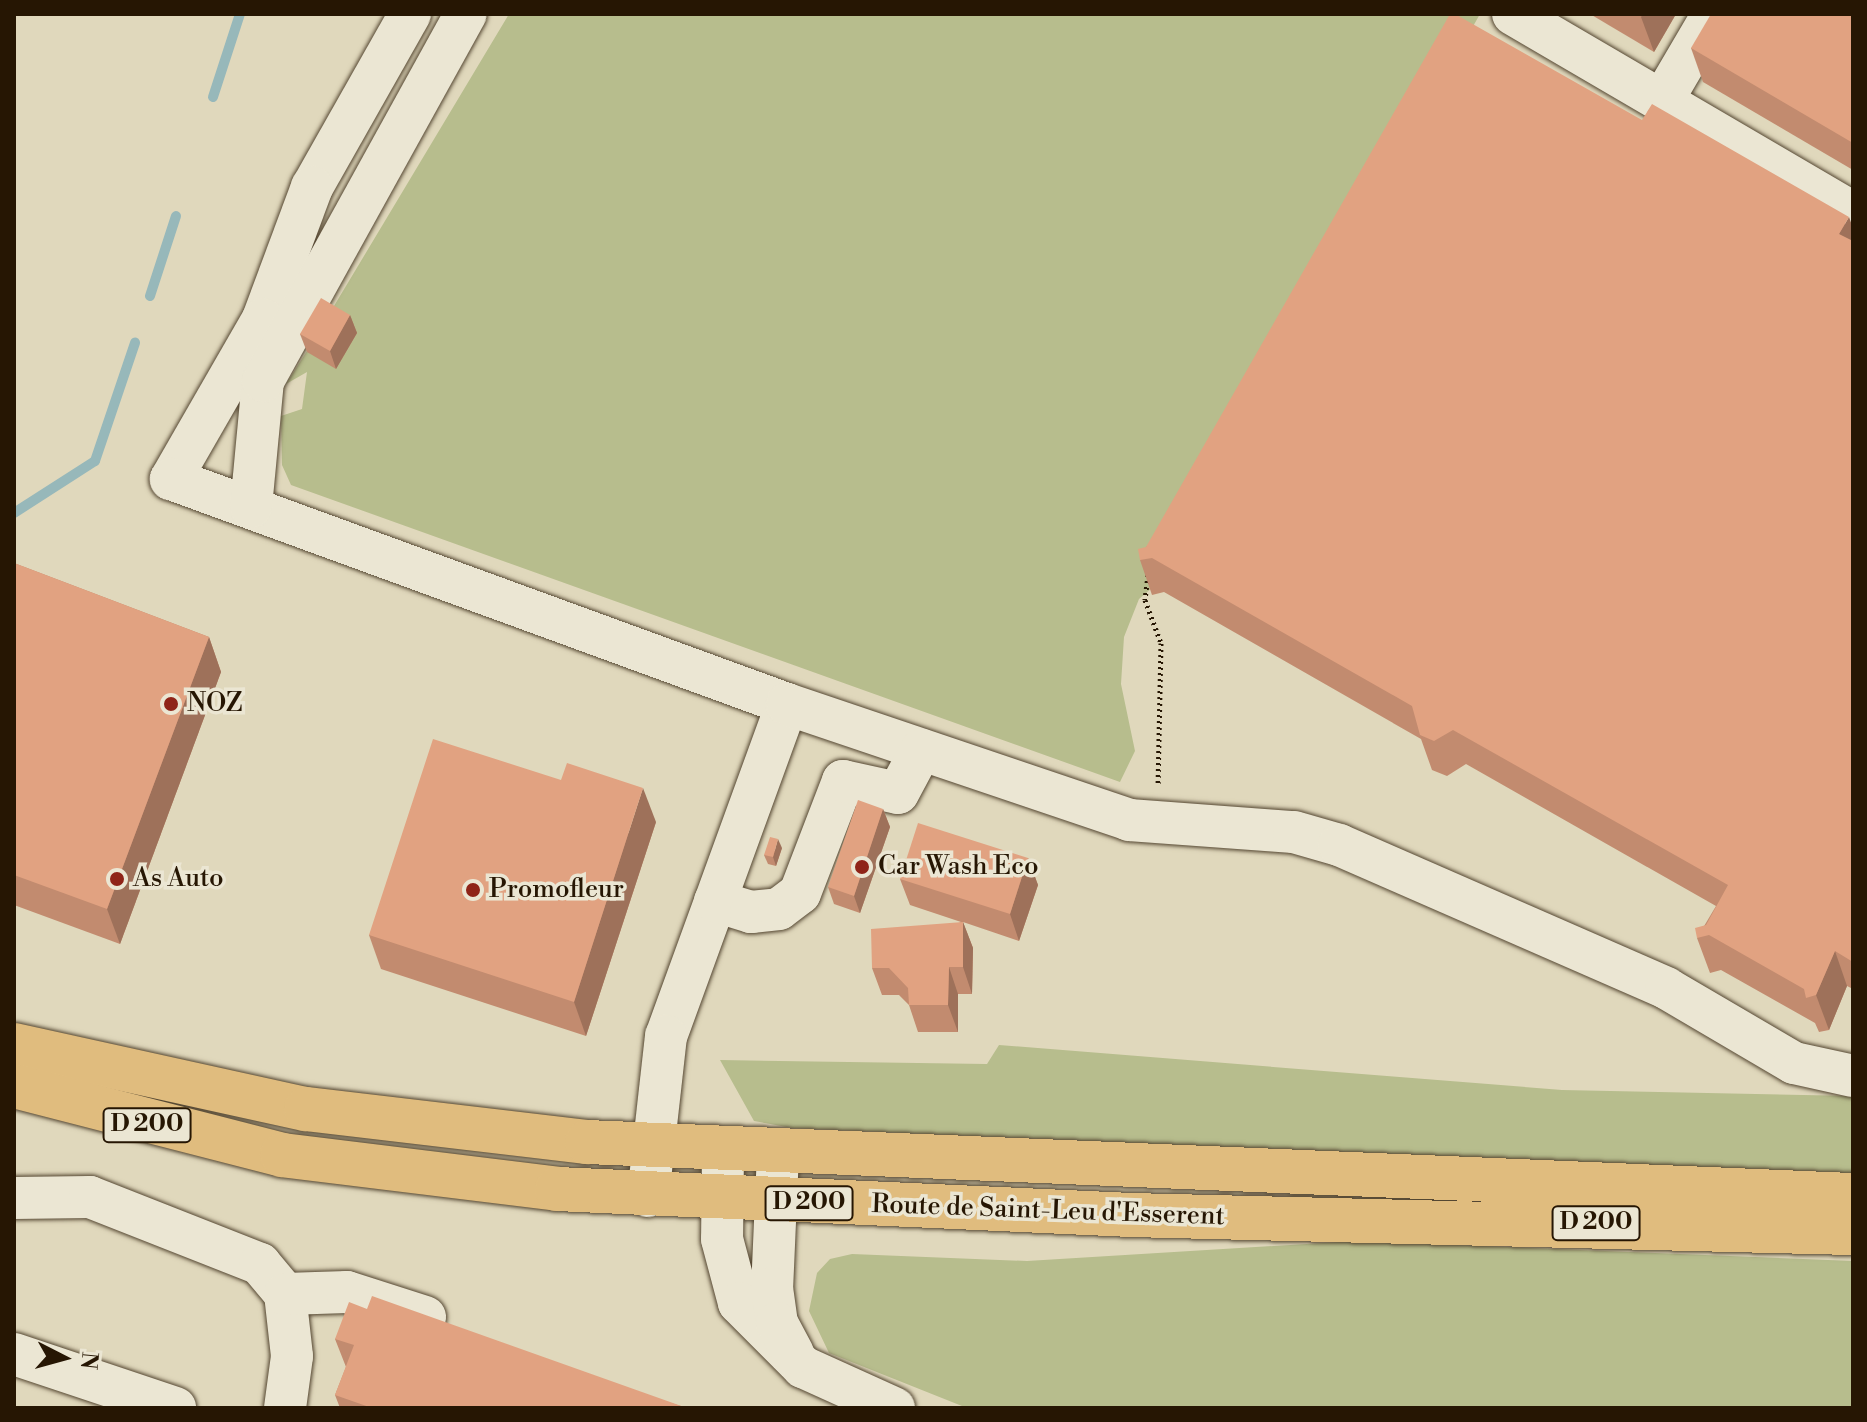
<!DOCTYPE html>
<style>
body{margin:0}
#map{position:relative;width:1867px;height:1422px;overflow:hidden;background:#e0d8bc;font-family:"Libre Bodoni",serif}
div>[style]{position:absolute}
.green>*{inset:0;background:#b7bd8d}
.stream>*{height:10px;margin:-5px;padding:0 5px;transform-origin:5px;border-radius:5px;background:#97b8ba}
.path>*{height:5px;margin-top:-2.5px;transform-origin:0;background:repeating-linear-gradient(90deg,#261603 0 2px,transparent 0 6px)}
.roads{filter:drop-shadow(0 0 2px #544631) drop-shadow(0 0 2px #544631)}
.minor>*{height:42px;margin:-21px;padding:0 21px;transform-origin:21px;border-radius:21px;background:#ebe6d3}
.major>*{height:44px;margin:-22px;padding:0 22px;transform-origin:22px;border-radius:22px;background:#e0bc7e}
.wall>*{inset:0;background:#c28b6f}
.shaded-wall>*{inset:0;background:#9e715a}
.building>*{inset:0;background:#e1a281}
.dots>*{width:22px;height:22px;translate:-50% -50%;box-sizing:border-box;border:4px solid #ebe6d3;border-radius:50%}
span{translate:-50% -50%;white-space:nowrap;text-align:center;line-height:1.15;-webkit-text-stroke:7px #ebe6d3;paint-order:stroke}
.shield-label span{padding:2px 6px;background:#ebe6d3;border:2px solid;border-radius:6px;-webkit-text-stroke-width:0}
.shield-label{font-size:24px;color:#261603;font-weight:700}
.poi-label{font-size:26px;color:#261603}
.left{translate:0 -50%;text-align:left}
.street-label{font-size:26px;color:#261603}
.frame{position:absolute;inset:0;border:16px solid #261603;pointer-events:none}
.north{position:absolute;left:24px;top:1318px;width:80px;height:80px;-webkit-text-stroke:6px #ebe6d3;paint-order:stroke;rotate:96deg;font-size:22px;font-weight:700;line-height:32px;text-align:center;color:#261603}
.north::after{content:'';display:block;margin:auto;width:28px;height:36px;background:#261603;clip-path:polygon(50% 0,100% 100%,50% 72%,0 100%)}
</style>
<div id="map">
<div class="green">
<div style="clip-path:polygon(509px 14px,1480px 14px,1159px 582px,1139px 599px,1124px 637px,1121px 684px,1135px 751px,1120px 782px,291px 485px,282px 465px,281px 416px,302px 409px,307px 372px,286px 384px,307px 351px,336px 368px,328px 316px)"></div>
<div style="clip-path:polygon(999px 1045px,1562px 1090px,1853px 1096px,1853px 1175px,792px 1128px,754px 1121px,720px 1060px,987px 1064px)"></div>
<div style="clip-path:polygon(1356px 1241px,1853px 1261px,1853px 1408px,967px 1408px,829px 1353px,809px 1311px,817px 1273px,830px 1259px,852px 1254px,1027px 1261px)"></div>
</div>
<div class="stream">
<div style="left:213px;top:97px;width:87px;rotate:-72deg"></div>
<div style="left:150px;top:296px;width:84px;rotate:-72deg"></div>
<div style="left:14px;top:513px;width:96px;rotate:-32.7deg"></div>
<div style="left:95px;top:461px;width:125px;rotate:-71.3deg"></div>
</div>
<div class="path">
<div style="left:1148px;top:575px;width:25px;rotate:97deg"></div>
<div style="left:1145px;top:600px;width:46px;rotate:69.6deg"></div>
<div style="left:1161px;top:643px;width:143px;rotate:91.2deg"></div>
</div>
<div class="roads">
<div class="minor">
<div style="left:410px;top:14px;width:199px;rotate:119.5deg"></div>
<div style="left:312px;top:187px;width:141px;rotate:110.4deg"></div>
<div style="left:263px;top:319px;width:185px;rotate:119.9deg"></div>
<div style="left:171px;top:479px;width:656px;rotate:20.07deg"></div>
<div style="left:787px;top:704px;width:353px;rotate:110deg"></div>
<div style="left:666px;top:1036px;width:161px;rotate:96.4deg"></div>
<div style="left:1513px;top:14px;width:394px;rotate:30.3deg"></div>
<div style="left:1662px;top:101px;width:101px;rotate:-59.6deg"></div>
<div style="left:251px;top:507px;width:127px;rotate:-84.6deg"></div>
<div style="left:263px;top:381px;width:419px;rotate:-61.1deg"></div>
<div style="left:787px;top:704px;width:361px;rotate:18.7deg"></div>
<div style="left:1129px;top:820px;width:165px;rotate:4.2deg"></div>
<div style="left:1294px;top:832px;width:47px;rotate:16.1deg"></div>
<div style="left:1339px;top:845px;width:357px;rotate:23.6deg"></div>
<div style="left:1666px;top:988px;width:148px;rotate:30.4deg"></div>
<div style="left:1794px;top:1063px;width:60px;rotate:12.4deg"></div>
<div style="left:715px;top:901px;width:38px;rotate:17deg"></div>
<div style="left:751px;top:912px;width:28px;rotate:-6deg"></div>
<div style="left:779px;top:909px;width:26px;rotate:-37deg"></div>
<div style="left:800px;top:893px;width:120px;rotate:-69deg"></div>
<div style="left:843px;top:781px;width:56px;rotate:12.3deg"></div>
<div style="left:898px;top:793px;width:49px;rotate:-61.9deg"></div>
<div style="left:723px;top:1150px;width:89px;rotate:90.6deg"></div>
<div style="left:722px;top:1239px;width:66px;rotate:75.1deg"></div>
<div style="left:739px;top:1303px;width:91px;rotate:45deg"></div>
<div style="left:803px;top:1367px;width:100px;rotate:24.3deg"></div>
<div style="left:778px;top:1153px;width:135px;rotate:92.5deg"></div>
<div style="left:772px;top:1288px;width:35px;rotate:82deg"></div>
<div style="left:777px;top:1323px;width:34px;rotate:62deg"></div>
<div style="left:14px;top:1198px;width:76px;rotate:-0.8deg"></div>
<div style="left:90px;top:1197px;width:183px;rotate:21.5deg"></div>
<div style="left:260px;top:1264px;width:39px;rotate:50deg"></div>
<div style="left:14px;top:1354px;width:170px;rotate:18.5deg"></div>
<div style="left:285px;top:1408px;width:52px;rotate:-82.3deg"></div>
<div style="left:292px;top:1356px;width:62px;rotate:-96.4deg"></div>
<div style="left:285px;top:1294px;width:62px;rotate:-1.8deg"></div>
<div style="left:347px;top:1292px;width:82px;rotate:17.8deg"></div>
</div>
<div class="major">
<div style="left:14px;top:1045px;width:299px;rotate:12.4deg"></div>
<div style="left:306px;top:1109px;width:283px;rotate:6.7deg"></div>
<div style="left:587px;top:1142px;width:1267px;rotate:2.4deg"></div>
<div style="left:14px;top:1086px;width:277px;rotate:14.4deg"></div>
<div style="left:282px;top:1155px;width:277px;rotate:7deg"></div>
<div style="left:557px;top:1189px;width:575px;rotate:2.59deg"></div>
<div style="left:1131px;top:1215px;width:722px;rotate:1.43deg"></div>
</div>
</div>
<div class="wall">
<div style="clip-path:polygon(1590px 14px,1676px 14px,1654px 52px)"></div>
<div style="clip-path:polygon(1853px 14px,1853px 170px,1703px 82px,1691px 48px)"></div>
<div style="clip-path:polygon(1642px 120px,1853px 228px,1853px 989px,1847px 986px,1829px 1030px,1819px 1032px,1815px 1023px,1721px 970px,1710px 973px,1697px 938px,1716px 906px,1466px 764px,1447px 776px,1432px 770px,1421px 739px,1164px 592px,1152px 595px,1140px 560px,1146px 547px)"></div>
<div style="clip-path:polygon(350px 315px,357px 333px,336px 369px,307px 352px,300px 334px)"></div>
<div style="clip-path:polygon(14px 563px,209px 637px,221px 672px,120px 944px,14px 905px)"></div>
<div style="clip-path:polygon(883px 809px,890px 827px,860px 913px,834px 904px,828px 887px)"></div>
<div style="clip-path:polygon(656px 822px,586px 1036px,381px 969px,369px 935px)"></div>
<div style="clip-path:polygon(782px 848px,776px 866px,768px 864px,764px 855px)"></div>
<div style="clip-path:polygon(1028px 858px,1038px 885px,1019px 941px,963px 922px,973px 948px,972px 994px,958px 994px,958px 1032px,918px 1032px,909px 1005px,899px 995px,882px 995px,872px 968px,961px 922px,910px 905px,900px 879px)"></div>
<div style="clip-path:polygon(367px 1309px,687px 1408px,340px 1408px,335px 1395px,346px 1367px,335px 1339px)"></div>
</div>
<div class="shaded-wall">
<div style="clip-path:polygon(1643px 14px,1676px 14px,1654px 52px,1641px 17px)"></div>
<div style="clip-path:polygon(1849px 217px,1853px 228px,1853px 266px,1839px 234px)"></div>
<div style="clip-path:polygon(350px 315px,357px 333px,336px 369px,330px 351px)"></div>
<div style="clip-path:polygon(209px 637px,221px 672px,120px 944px,107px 909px)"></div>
<div style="clip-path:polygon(643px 788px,656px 822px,586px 1036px,574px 1002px)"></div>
<div style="clip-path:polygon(883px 809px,890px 827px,860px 913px,854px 896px)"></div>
<div style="clip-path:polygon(778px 839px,782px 848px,776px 866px,773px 857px)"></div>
<div style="clip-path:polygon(1028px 858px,1038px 885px,1019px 941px,1010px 914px)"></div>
<div style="clip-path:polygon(963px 922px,973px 948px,972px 994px,963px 967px)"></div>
<div style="clip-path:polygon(1835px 951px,1847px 986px,1829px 1030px,1816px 995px)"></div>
<div style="clip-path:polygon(949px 967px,958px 994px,958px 1032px,948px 1005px)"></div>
</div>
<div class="building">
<div style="clip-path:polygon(1450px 14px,1455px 14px,1642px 120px,1652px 104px,1849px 217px,1839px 234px,1853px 241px,1853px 962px,1835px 951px,1816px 995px,1806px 998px,1804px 989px,1709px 935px,1697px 938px,1695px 928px,1706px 925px,1728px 885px,1453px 730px,1434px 741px,1420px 735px,1412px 706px,1152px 558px,1140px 560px,1138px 549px,1146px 547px)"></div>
<div style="clip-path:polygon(1711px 14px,1853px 14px,1853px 143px,1691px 48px)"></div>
<div style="clip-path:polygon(321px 298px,350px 315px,330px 351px,300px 334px)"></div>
<div style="clip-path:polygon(14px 563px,209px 637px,107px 909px,14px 875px)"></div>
<div style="clip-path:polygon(433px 739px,561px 780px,567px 763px,643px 788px,574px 1002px,369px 935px)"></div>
<div style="clip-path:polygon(858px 800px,883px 809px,854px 896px,828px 887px)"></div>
<div style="clip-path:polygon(918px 823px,1028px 858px,1010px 914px,900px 879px)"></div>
<div style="clip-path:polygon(770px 837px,778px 839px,773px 857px,764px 855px)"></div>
<div style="clip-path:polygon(963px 922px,963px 967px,949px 967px,948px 1005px,909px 1005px,908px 988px,889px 968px,872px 968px,871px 929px)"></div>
<div style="clip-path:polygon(372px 1296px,687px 1408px,372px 1408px,335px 1395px,354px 1345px,335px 1339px,349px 1302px,367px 1309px)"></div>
</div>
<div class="dots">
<div style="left:171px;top:704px;background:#8f2418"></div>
<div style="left:862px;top:867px;background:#8f2418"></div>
<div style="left:117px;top:879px;background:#8f2418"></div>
<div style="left:473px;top:890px;background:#8f2418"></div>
</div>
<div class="shield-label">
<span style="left:147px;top:1125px">D 200</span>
<span style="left:809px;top:1203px">D 200</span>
<span style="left:1596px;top:1223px">D 200</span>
</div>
<div class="poi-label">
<span class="left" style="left:187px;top:704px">NOZ</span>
<span class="left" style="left:878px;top:867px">Car Wash Eco</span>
<span class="left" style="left:133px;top:879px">As Auto</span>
<span class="left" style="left:489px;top:890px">Promofleur</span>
</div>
<div class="street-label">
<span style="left:1048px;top:1211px;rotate:2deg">Route de Saint-Leu d'Esserent</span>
</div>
<div class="frame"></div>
<div class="north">N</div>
</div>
